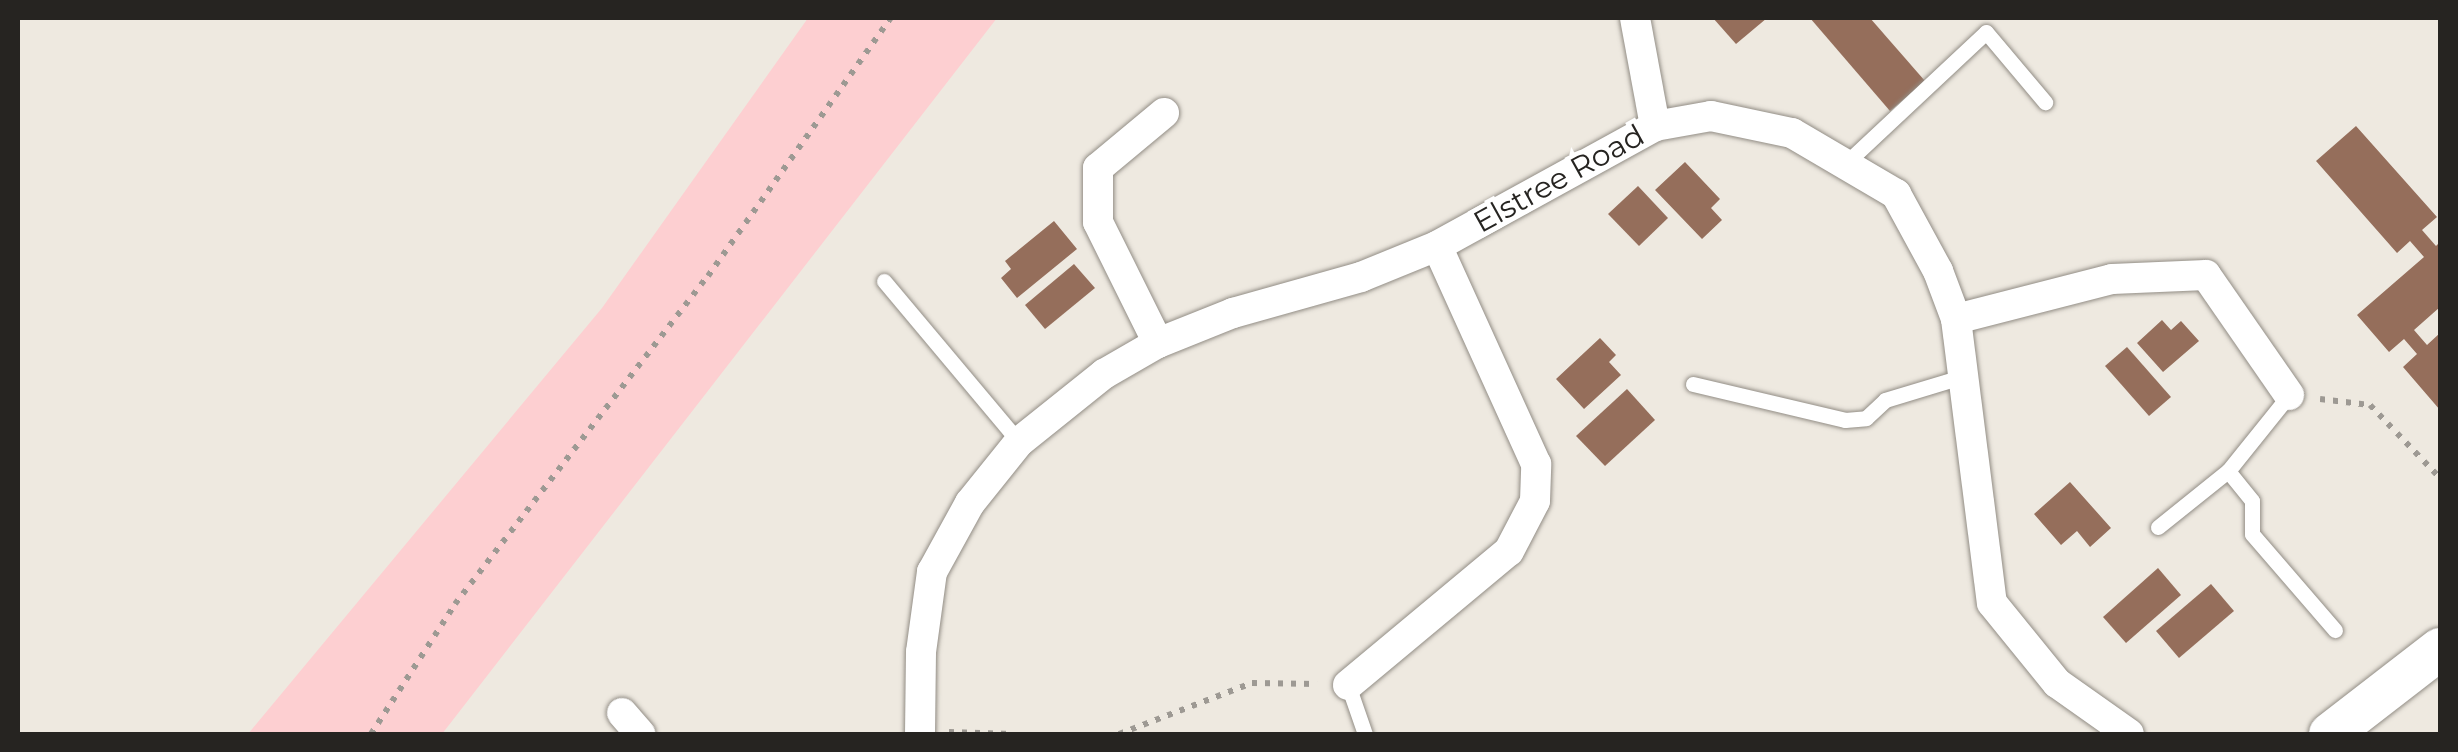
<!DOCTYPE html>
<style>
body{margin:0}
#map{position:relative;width:2458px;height:752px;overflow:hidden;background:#eee9e0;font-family:Montserrat,sans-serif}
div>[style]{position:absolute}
.green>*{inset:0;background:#fdcfd1}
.building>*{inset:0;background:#956e5b}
.path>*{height:6px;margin-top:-3px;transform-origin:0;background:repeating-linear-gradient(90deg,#9d9993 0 5px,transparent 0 13px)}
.roads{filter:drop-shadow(0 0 2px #928d85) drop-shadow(0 0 2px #928d85)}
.lane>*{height:15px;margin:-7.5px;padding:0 7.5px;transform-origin:7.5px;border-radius:7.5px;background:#fff}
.street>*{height:30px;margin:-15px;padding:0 15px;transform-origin:15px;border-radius:15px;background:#fff}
.secondary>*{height:42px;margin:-21px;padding:0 21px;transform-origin:21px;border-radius:21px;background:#fff}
span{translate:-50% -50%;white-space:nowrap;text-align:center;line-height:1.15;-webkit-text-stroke:9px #fff;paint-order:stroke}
.street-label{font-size:30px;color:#262421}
.frame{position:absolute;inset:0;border:20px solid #262421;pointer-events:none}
</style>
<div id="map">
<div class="green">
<div style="clip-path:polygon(808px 18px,997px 18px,442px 734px,248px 734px,602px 308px)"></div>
</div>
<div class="building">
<div style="clip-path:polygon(1713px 18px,1767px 18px,1736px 44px)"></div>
<div style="clip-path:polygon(1810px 18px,1870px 18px,1925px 81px,1890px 111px)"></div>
<div style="clip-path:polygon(2356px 126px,2437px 217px,2422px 230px,2436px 246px,2440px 242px,2440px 307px,2414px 330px,2427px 345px,2440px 333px,2440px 410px,2403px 367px,2417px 354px,2404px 339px,2389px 352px,2357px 315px,2424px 257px,2410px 241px,2397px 253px,2316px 161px)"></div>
<div style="clip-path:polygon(1685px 162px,1720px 199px,1711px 208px,1722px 220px,1702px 239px,1655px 190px)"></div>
<div style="clip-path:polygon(1638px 186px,1668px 218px,1639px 246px,1608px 214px)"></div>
<div style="clip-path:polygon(1054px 221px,1077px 249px,1017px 298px,1001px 278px,1011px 269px,1005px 261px)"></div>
<div style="clip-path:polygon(1074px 264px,1095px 288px,1045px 329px,1025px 305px)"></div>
<div style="clip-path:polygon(2162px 320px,2171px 330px,2181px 321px,2199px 341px,2163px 372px,2137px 343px)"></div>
<div style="clip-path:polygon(1600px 338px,1616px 355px,1609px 362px,1621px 375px,1584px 409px,1556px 379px)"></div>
<div style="clip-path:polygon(2127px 347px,2171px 397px,2149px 416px,2105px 366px)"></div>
<div style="clip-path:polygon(1627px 389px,1655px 420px,1605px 466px,1576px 436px)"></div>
<div style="clip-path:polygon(2070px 482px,2111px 528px,2090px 547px,2077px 531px,2061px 545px,2034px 514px)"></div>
<div style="clip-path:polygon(2158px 568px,2181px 595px,2126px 643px,2103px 617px)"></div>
<div style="clip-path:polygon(2211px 584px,2234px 611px,2179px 658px,2156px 631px)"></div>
</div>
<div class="path">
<div style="left:2320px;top:399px;width:50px;rotate:6.8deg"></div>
<div style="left:2370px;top:405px;width:101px;rotate:46.2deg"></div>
<div style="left:949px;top:732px;width:64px;rotate:1.8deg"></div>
<div style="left:371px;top:734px;width:155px;rotate:-57.1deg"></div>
<div style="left:455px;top:604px;width:414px;rotate:-52.4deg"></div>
<div style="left:708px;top:276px;width:316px;rotate:-54.7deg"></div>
<div style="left:1119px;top:734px;width:142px;rotate:-21deg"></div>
<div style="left:1252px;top:683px;width:65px;rotate:0.9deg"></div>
</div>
<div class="roads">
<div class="lane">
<div style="left:1845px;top:164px;width:193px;rotate:-43.1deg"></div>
<div style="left:1986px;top:32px;width:92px;rotate:49.9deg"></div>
<div style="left:884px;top:281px;width:210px;rotate:50deg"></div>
<div style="left:1693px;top:384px;width:156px;rotate:13.3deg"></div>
<div style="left:1845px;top:420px;width:21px;rotate:-5deg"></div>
<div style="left:1866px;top:418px;width:26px;rotate:-43deg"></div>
<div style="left:1885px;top:400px;width:79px;rotate:-16.8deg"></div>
<div style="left:2228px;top:471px;width:38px;rotate:51deg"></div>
<div style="left:2252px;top:501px;width:33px;rotate:90deg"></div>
<div style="left:2252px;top:534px;width:127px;rotate:49.2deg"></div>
<div style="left:2158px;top:527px;width:90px;rotate:-38.7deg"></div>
<div style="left:2228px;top:471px;width:97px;rotate:-51.2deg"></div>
<div style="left:1348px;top:685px;width:52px;rotate:70.9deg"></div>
</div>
<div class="street">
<div style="left:1635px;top:18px;width:110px;rotate:79.5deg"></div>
<div style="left:1956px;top:319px;width:161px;rotate:-14.4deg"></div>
<div style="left:2112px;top:279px;width:94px;rotate:-2.4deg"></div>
<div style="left:2206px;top:275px;width:146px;rotate:55.3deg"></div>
<div style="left:1158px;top:343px;width:135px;rotate:-116.4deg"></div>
<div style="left:1098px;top:222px;width:54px;rotate:-90deg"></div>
<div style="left:1098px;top:168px;width:86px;rotate:-39.8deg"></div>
<div style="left:1348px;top:685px;width:209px;rotate:-39.8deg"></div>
<div style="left:1509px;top:551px;width:56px;rotate:-62.5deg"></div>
<div style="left:1535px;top:501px;width:37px;rotate:-88deg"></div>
<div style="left:1536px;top:464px;width:239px;rotate:-114.4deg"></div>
<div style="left:622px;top:713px;width:28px;rotate:49deg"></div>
<div style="left:920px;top:734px;width:82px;rotate:-89.3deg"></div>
<div style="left:921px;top:652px;width:81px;rotate:-82.2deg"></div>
<div style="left:932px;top:572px;width:79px;rotate:-61.2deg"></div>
<div style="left:970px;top:503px;width:78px;rotate:-51.2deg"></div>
<div style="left:1019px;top:442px;width:109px;rotate:-38.7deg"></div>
<div style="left:1104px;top:374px;width:62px;rotate:-29.9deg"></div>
<div style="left:1158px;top:343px;width:81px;rotate:-21.8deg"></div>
<div style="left:1233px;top:313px;width:133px;rotate:-15.7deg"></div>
<div style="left:1361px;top:277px;width:82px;rotate:-22.2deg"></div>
<div style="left:1437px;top:246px;width:249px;rotate:-28.8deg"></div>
<div style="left:1655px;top:126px;width:57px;rotate:-10.1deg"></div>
<div style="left:1711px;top:116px;width:83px;rotate:11.9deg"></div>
<div style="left:1792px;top:133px;width:121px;rotate:30.4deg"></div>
<div style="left:1896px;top:194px;width:88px;rotate:61.4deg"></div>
<div style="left:1938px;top:271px;width:51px;rotate:69.4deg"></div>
<div style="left:1956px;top:319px;width:286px;rotate:82.8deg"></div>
<div style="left:1992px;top:603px;width:103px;rotate:50.9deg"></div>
<div style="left:2057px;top:683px;width:88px;rotate:35.3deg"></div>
</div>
<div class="secondary">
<div style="left:2330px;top:734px;width:139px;rotate:-37.7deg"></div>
</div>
</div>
<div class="street-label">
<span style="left:1559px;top:179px;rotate:-29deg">Elstree Road</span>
</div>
<div class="frame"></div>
</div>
